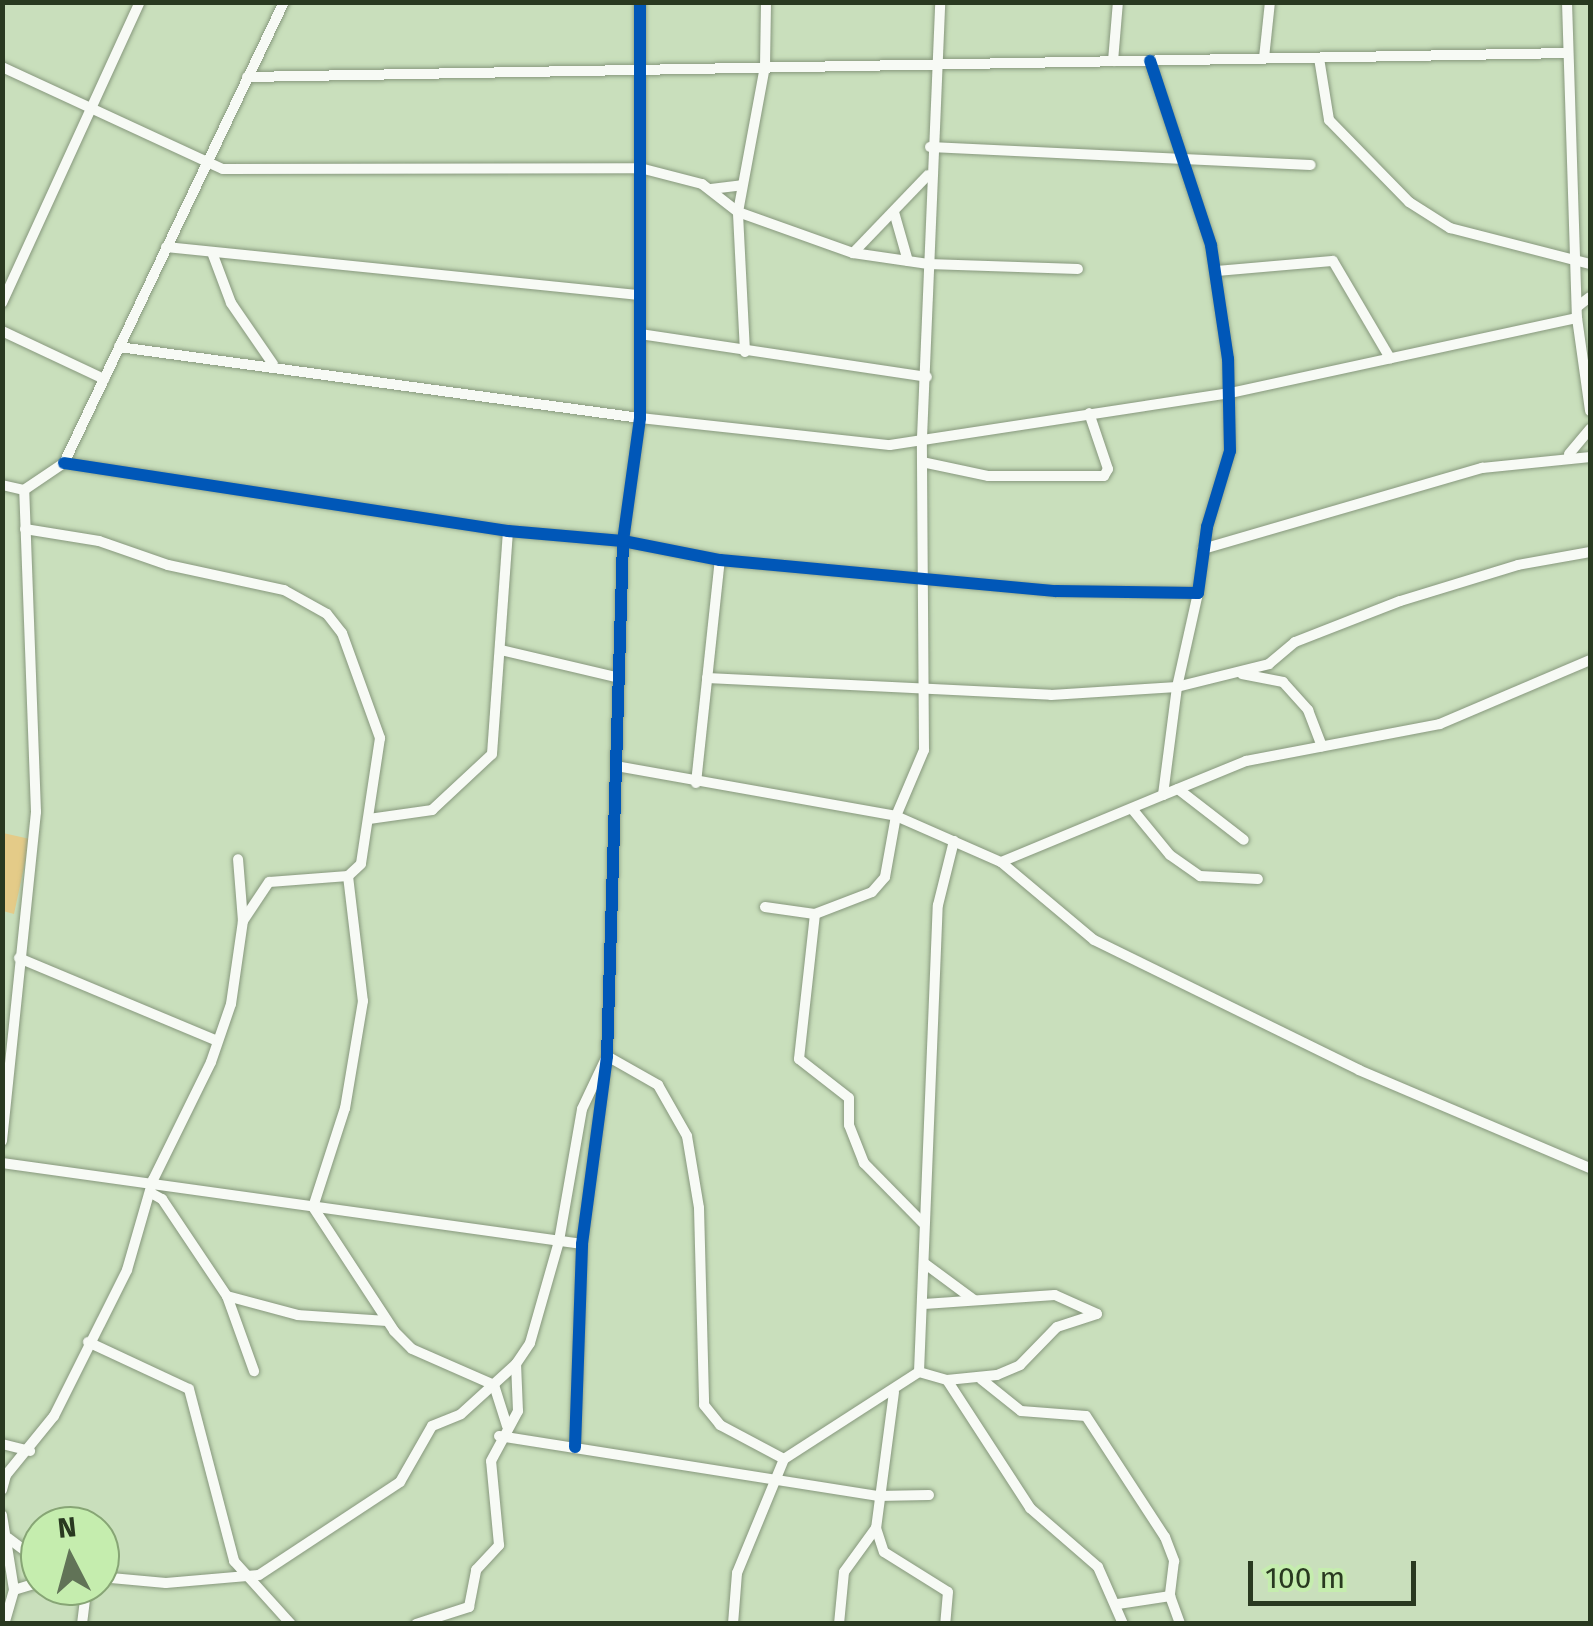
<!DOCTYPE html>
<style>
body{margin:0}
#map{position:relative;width:1593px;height:1626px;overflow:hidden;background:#c9dfbc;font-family:"Fira Sans",sans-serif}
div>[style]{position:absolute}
.green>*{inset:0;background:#e4cb88}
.roads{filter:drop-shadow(0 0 2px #87987d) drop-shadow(0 0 2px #87987d)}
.street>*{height:10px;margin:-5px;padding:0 5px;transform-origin:5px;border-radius:5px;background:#f7faf5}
.cycleway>*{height:12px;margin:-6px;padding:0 6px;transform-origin:6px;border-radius:6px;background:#0057b8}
span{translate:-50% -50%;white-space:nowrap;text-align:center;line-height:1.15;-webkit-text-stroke:10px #c5edae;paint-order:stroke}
.frame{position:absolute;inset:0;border:5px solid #293920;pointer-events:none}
.north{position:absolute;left:20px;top:1506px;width:100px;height:100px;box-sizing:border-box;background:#c5edae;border:2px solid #87a575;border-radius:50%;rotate:354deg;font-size:28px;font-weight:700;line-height:40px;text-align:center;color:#293920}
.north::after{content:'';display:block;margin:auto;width:35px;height:45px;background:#617357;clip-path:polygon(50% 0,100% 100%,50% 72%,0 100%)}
.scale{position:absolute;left:1248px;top:1561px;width:168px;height:45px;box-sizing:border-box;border:5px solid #293920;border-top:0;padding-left:12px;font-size:30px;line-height:35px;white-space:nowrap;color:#293920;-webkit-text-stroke:8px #c5edae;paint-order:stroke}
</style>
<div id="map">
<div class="green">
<div style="clip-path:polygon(3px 833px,30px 839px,14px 914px,3px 911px)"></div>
</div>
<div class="roads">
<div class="street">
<div style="left:1567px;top:2px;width:316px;rotate:88.2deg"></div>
<div style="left:1577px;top:318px;width:94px;rotate:82deg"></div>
<div style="left:1264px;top:58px;width:56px;rotate:-83.9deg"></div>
<div style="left:1319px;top:58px;width:63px;rotate:80.8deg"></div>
<div style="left:1329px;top:120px;width:115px;rotate:45.7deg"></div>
<div style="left:1409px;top:202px;width:49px;rotate:32.4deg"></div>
<div style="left:1450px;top:228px;width:145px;rotate:14.4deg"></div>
<div style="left:1113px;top:61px;width:59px;rotate:-85.2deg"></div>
<div style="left:2px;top:67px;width:243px;rotate:24.8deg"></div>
<div style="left:223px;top:169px;width:417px;rotate:-0.1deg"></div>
<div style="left:640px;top:168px;width:64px;rotate:14.5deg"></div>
<div style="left:702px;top:184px;width:46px;rotate:37.9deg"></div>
<div style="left:738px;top:212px;width:122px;rotate:19.6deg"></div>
<div style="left:853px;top:253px;width:76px;rotate:8.3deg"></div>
<div style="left:928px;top:264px;width:150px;rotate:1.9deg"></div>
<div style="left:247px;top:77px;width:1321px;rotate:-1.04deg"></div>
<div style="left:930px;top:147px;width:381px;rotate:2.7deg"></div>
<div style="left:711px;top:189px;width:31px;rotate:-7deg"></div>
<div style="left:894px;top:212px;width:51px;rotate:74.1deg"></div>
<div style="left:166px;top:247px;width:476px;rotate:5.8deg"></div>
<div style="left:853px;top:253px;width:108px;rotate:-46.1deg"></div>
<div style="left:213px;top:255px;width:51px;rotate:69.4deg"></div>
<div style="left:231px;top:303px;width:74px;rotate:55.5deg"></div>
<div style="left:1216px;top:271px;width:117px;rotate:-4.9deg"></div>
<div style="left:1333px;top:261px;width:113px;rotate:59.6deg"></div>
<div style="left:2px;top:303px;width:331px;rotate:-65.4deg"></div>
<div style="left:1577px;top:307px;width:16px;rotate:-38deg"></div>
<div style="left:2px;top:331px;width:113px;rotate:25.2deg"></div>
<div style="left:640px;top:334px;width:290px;rotate:8.5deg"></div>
<div style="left:119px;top:347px;width:526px;rotate:7.76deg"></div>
<div style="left:640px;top:418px;width:251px;rotate:6.2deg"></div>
<div style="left:890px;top:445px;width:344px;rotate:-8.7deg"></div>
<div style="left:1230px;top:393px;width:355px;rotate:-12.2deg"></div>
<div style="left:745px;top:352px;width:140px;rotate:-92.9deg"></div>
<div style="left:738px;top:212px;width:147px;rotate:-79.5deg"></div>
<div style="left:765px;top:67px;width:65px;rotate:-89.1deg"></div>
<div style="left:1569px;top:454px;width:33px;rotate:-50deg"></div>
<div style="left:922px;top:462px;width:67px;rotate:12deg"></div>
<div style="left:988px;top:476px;width:116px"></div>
<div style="left:1104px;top:476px;width:8px;rotate:-60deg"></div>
<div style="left:1108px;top:469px;width:59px;rotate:-108.7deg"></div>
<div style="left:64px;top:463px;width:449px;rotate:8.7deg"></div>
<div style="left:508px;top:531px;width:115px;rotate:5deg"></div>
<div style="left:623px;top:541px;width:99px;rotate:11.1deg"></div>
<div style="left:720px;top:560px;width:337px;rotate:5.3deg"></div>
<div style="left:1056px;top:591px;width:142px;rotate:0.8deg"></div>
<div style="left:1198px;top:593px;width:67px;rotate:-82.2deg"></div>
<div style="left:1207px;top:527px;width:79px;rotate:-73.2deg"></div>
<div style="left:1230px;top:451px;width:92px;rotate:-91.2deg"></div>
<div style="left:1228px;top:359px;width:115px;rotate:-98.5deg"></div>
<div style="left:1211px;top:245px;width:194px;rotate:-108.3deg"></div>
<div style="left:2px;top:485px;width:23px;rotate:13deg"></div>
<div style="left:24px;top:490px;width:48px;rotate:-34deg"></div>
<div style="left:64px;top:463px;width:511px;rotate:-64.49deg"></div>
<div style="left:25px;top:529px;width:75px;rotate:9.2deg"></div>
<div style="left:99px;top:541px;width:73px;rotate:19.2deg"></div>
<div style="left:168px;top:565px;width:119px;rotate:12.2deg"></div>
<div style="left:284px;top:590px;width:49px;rotate:29.2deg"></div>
<div style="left:327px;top:614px;width:24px;rotate:52deg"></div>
<div style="left:342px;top:633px;width:112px;rotate:70.1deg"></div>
<div style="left:380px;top:738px;width:127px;rotate:98.6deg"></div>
<div style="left:361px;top:864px;width:18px;rotate:137deg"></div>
<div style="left:348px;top:876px;width:79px;rotate:175.7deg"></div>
<div style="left:269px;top:882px;width:47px;rotate:123.7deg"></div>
<div style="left:1203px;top:549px;width:291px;rotate:-16.2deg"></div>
<div style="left:1482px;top:468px;width:109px;rotate:-5.8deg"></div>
<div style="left:1590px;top:552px;width:73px;rotate:169.8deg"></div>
<div style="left:1518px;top:565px;width:123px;rotate:163deg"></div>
<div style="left:1400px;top:601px;width:113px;rotate:158.7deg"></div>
<div style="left:1295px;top:642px;width:34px;rotate:140deg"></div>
<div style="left:1269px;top:664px;width:95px;rotate:166deg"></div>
<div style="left:1177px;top:687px;width:109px;rotate:97.4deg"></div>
<div style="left:1163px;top:795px;width:90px;rotate:-22.3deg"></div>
<div style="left:1246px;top:761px;width:197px;rotate:-10.8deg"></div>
<div style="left:1440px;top:724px;width:163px;rotate:-23.1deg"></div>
<div style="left:501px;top:650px;width:121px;rotate:13.3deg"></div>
<div style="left:1242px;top:674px;width:42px;rotate:11deg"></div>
<div style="left:1283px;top:682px;width:38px;rotate:48deg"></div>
<div style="left:1308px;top:710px;width:39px;rotate:69deg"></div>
<div style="left:707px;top:678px;width:344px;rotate:2.8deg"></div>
<div style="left:1051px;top:695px;width:126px;rotate:-3.6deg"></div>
<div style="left:1177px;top:687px;width:96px;rotate:-77.4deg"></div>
<div style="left:616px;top:766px;width:284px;rotate:10.1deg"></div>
<div style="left:896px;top:816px;width:115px;rotate:23.7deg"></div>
<div style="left:1001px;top:862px;width:121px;rotate:40deg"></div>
<div style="left:1094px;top:940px;width:295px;rotate:26.1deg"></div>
<div style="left:1359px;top:1070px;width:251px;rotate:23deg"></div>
<div style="left:696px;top:783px;width:224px;rotate:-83.9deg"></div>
<div style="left:1178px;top:789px;width:83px;rotate:37.7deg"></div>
<div style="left:1133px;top:810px;width:58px;rotate:50.6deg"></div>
<div style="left:1170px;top:855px;width:37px;rotate:35deg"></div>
<div style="left:1200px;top:876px;width:58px;rotate:3deg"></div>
<div style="left:369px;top:819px;width:64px;rotate:-8.1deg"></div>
<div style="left:432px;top:810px;width:82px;rotate:-43deg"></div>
<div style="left:492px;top:754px;width:224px;rotate:-85.9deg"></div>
<div style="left:1001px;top:862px;width:175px;rotate:-22.5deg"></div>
<div style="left:348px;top:876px;width:126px;rotate:83.2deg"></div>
<div style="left:363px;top:1001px;width:109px;rotate:99.5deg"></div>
<div style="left:345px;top:1108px;width:104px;rotate:107.9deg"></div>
<div style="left:313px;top:1207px;width:148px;rotate:56.8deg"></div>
<div style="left:394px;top:1331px;width:25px;rotate:45deg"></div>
<div style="left:412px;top:1349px;width:90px;rotate:23.7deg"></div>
<div style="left:494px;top:1385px;width:43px;rotate:72.4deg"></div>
<div style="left:765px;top:907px;width:50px;rotate:8deg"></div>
<div style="left:815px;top:914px;width:61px;rotate:-21.1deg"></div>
<div style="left:872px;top:892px;width:20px;rotate:-49deg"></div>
<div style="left:885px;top:877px;width:62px;rotate:-79.8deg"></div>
<div style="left:896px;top:816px;width:72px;rotate:-67deg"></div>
<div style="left:924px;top:750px;width:312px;rotate:-90.4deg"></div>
<div style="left:922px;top:438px;width:436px;rotate:-87.6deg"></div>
<div style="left:815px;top:914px;width:146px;rotate:96.3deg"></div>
<div style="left:799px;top:1059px;width:63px;rotate:38deg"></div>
<div style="left:849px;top:1098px;width:27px;rotate:90deg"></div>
<div style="left:849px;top:1125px;width:41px;rotate:68.5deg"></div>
<div style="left:864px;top:1163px;width:84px;rotate:45.5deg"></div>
<div style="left:19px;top:958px;width:215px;rotate:22.7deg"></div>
<div style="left:2px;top:1141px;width:331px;rotate:-84.1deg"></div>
<div style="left:36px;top:812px;width:322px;rotate:-92.1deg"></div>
<div style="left:2px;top:1163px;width:586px;rotate:7.95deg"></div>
<div style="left:151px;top:1193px;width:13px;rotate:29deg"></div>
<div style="left:162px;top:1199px;width:117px;rotate:56.2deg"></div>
<div style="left:227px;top:1296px;width:80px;rotate:70.2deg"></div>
<div style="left:924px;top:1263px;width:62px;rotate:36.5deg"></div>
<div style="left:227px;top:1296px;width:73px;rotate:15deg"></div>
<div style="left:298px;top:1315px;width:88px;rotate:3.9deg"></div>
<div style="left:924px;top:1304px;width:131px;rotate:-3.9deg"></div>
<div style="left:1055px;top:1295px;width:46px;rotate:24.3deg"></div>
<div style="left:88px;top:1342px;width:111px;rotate:25deg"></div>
<div style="left:189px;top:1389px;width:178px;rotate:75.3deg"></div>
<div style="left:234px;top:1561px;width:85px;rotate:47.9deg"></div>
<div style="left:919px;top:1372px;width:29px;rotate:16deg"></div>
<div style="left:947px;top:1380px;width:50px;rotate:-5.7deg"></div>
<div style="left:997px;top:1375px;width:25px;rotate:-23deg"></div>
<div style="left:1020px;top:1365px;width:53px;rotate:-45.8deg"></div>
<div style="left:1057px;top:1327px;width:42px;rotate:-18deg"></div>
<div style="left:981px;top:1379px;width:51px;rotate:38.7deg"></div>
<div style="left:1021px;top:1411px;width:65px;rotate:4.4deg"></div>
<div style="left:1086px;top:1416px;width:145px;rotate:56.9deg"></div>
<div style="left:1165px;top:1537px;width:26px;rotate:69deg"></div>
<div style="left:1174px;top:1561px;width:35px;rotate:97deg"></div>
<div style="left:947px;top:1380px;width:153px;rotate:57deg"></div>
<div style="left:1030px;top:1508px;width:90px;rotate:40.9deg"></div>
<div style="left:1098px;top:1567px;width:62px;rotate:66.3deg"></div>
<div style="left:894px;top:1392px;width:137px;rotate:97.5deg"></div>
<div style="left:876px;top:1528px;width:25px;rotate:72deg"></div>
<div style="left:884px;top:1552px;width:75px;rotate:32deg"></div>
<div style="left:948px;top:1592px;width:32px;rotate:95deg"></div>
<div style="left:499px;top:1436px;width:383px;rotate:9deg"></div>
<div style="left:877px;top:1496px;width:52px;rotate:-1.1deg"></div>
<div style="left:2px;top:1444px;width:29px;rotate:14deg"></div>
<div style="left:575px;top:1447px;width:203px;rotate:-88deg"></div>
<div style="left:582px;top:1244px;width:190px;rotate:-82.4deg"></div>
<div style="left:607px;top:1056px;width:515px;rotate:-88.22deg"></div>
<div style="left:623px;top:541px;width:124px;rotate:-82.1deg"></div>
<div style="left:640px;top:418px;width:416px;rotate:-90deg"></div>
<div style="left:2px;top:1490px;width:16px;rotate:-75deg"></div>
<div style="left:6px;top:1475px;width:76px;rotate:-50.9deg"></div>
<div style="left:54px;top:1416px;width:163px;rotate:-63.4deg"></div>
<div style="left:127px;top:1270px;width:94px;rotate:-73.9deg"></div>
<div style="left:153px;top:1180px;width:131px;rotate:-63.8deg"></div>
<div style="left:211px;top:1062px;width:61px;rotate:-71deg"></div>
<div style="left:231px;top:1004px;width:84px;rotate:-81.8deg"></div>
<div style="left:243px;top:921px;width:62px;rotate:-94.6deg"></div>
<div style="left:2px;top:1515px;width:76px;rotate:80.9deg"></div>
<div style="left:14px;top:1590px;width:35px;rotate:106deg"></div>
<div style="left:8px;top:1538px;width:40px;rotate:37deg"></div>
<div style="left:100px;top:1577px;width:66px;rotate:5.2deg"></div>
<div style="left:166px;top:1583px;width:93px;rotate:-4.9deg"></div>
<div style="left:259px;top:1575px;width:169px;rotate:-33.4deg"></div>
<div style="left:400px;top:1482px;width:64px;rotate:-60.3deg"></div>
<div style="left:432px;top:1426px;width:31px;rotate:-22deg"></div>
<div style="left:461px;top:1414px;width:74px;rotate:-42.3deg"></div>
<div style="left:516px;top:1364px;width:25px;rotate:-56deg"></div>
<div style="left:530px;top:1343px;width:106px;rotate:-74.1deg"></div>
<div style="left:559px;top:1241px;width:134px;rotate:-80.1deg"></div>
<div style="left:582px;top:1109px;width:59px;rotate:-64.7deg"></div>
<div style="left:607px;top:1056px;width:59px;rotate:29.6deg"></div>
<div style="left:658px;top:1085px;width:59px;rotate:60.4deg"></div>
<div style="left:687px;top:1136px;width:73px;rotate:80.5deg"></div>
<div style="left:699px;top:1208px;width:197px;rotate:88.5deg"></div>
<div style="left:704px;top:1405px;width:26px;rotate:51deg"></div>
<div style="left:720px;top:1425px;width:72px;rotate:28deg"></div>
<div style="left:14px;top:1590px;width:27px;rotate:-17deg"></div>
<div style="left:1118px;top:1604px;width:53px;rotate:-8.7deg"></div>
<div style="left:1170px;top:1596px;width:30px;rotate:70deg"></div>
<div style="left:82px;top:1624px;width:38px;rotate:-83deg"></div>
<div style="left:416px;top:1624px;width:56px;rotate:-17.8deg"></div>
<div style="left:469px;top:1607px;width:38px;rotate:-79deg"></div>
<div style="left:476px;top:1570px;width:34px;rotate:-47deg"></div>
<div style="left:499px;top:1545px;width:84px;rotate:-95.4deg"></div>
<div style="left:491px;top:1461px;width:57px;rotate:-61.6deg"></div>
<div style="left:518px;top:1411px;width:47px;rotate:-92.4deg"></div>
<div style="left:733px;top:1624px;width:51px;rotate:-85.5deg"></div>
<div style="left:737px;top:1573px;width:123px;rotate:-67.6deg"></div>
<div style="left:784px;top:1459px;width:161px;rotate:-32.8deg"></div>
<div style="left:919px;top:1372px;width:467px;rotate:-87.7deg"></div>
<div style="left:938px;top:905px;width:66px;rotate:-76deg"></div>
<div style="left:839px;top:1624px;width:52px;rotate:-84.5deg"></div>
<div style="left:844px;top:1572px;width:54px;rotate:-54deg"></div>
</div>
</div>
<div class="cycleway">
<div style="left:64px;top:463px;width:449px;rotate:8.7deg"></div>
<div style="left:508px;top:531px;width:115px;rotate:5deg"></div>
<div style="left:623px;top:541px;width:99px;rotate:11.1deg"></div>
<div style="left:720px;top:560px;width:337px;rotate:5.3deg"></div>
<div style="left:1056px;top:591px;width:142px;rotate:0.8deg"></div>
<div style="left:1198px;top:593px;width:67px;rotate:-82.2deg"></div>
<div style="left:1207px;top:527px;width:79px;rotate:-73.2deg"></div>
<div style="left:1230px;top:451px;width:92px;rotate:-91.2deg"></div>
<div style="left:1228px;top:359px;width:115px;rotate:-98.5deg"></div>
<div style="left:1211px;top:245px;width:194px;rotate:-108.3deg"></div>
<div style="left:575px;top:1447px;width:203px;rotate:-88deg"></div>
<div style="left:582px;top:1244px;width:190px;rotate:-82.4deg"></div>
<div style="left:607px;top:1056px;width:515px;rotate:-88.22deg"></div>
<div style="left:623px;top:541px;width:124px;rotate:-82.1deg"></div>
<div style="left:640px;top:418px;width:416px;rotate:-90deg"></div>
</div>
<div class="frame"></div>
<div class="north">N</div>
<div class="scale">100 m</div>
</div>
